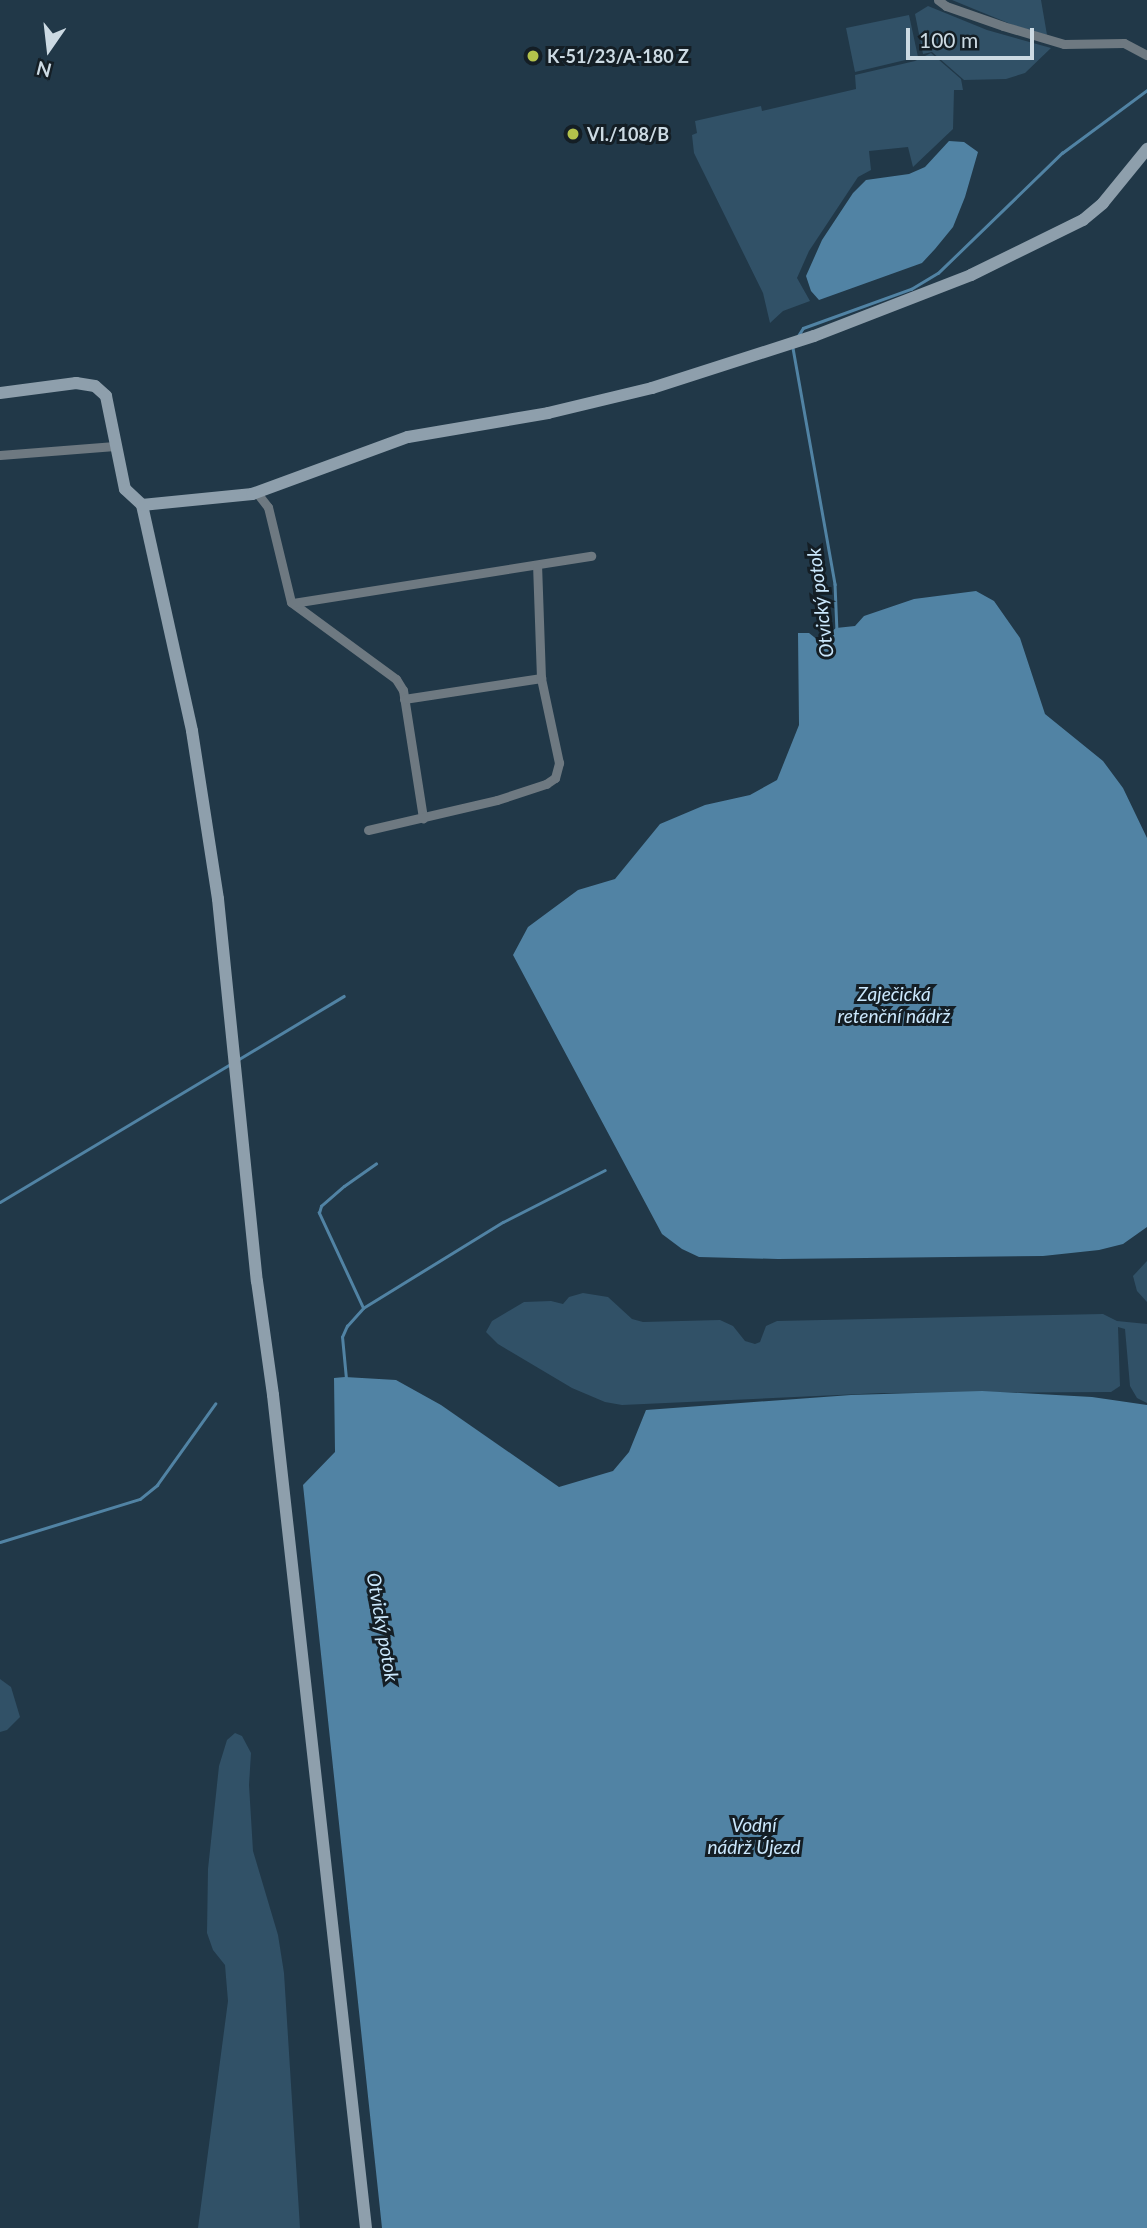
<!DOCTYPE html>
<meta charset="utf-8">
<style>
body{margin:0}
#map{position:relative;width:1147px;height:2228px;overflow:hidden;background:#213848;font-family:Lato,sans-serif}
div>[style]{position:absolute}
.green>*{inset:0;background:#315167}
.water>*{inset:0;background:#5183a4}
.stream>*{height:2.5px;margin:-1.25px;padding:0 1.25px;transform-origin:1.25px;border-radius:1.25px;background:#5183a4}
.street>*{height:9px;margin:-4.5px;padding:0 4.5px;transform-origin:4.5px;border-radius:4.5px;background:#6e7981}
.secondary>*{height:12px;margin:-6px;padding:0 6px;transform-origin:6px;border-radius:6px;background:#8e9fac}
.dots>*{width:19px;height:19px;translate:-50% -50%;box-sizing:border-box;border:4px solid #141e25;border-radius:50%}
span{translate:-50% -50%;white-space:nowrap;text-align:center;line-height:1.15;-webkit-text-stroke:6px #141e25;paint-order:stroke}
.poi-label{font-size:18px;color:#ccdae3;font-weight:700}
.left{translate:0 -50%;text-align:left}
.water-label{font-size:19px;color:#cbe8fd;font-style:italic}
.north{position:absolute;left:14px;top:14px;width:70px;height:70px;-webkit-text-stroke:5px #141e25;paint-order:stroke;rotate:194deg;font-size:19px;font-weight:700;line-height:28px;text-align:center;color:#ccdae3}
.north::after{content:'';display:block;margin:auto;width:24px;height:32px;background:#ccdae3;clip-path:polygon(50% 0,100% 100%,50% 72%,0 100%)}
.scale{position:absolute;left:906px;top:28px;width:128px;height:32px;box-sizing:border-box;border:4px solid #ccdae3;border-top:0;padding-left:9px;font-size:21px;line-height:24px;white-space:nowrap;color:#ccdae3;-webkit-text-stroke:5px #141e25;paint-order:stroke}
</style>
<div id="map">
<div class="green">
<div style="clip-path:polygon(952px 0,1041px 0,1047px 35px,1013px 25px)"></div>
<div style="clip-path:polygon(928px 6px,987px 30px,1051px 48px,1025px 73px,1006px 79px,964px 80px,932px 52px,923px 54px,915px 14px)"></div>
<div style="clip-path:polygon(909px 15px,918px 57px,855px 72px,846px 28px)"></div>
<div style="clip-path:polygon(931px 53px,961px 79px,963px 90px,954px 90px,953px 129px,913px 167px,908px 147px,869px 151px,871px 170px,858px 177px,809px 251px,797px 278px,810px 301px,783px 311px,770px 323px,763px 293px,694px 153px,692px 135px,697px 133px,695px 121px,761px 106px,762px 111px,856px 89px,855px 75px,915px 61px)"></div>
<div style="clip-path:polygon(1147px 1261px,1147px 1302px,1137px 1291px,1133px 1276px)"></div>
<div style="clip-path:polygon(583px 1293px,608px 1297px,632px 1319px,643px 1322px,720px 1320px,733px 1326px,745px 1341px,755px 1344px,760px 1342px,766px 1326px,777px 1321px,1103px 1314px,1117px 1321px,1147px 1324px,1147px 1403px,1137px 1398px,1130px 1386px,1125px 1329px,1118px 1327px,1120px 1386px,1111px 1392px,882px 1393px,622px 1405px,605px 1402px,572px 1388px,498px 1344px,486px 1332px,492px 1321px,524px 1302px,551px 1301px,563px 1304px,569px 1297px)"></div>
<div style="clip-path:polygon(0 1679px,11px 1687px,20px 1717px,7px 1730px,0 1732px)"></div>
<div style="clip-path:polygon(235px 1733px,242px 1736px,251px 1753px,249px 1785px,253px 1851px,278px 1935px,284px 1973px,300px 2228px,198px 2228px,228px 2001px,225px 1965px,213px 1950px,207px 1933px,208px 1869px,219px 1766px,227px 1740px)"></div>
</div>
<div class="water">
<div style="clip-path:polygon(949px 141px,964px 142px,978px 152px,965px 197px,953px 227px,935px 249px,922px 263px,819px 300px,811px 291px,806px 276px,822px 240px,853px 193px,866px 180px,909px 174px,925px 167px)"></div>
<div style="clip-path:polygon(976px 591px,994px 601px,1020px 638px,1045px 714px,1103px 761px,1123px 788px,1147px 838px,1147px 1227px,1123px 1244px,1099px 1250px,1043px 1256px,778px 1259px,699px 1257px,682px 1249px,662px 1234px,513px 955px,528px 927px,578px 890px,615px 879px,660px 824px,705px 805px,750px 795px,777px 780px,799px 725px,798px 633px,809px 633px,819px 641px,836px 628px,855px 626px,864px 616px,914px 599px)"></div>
<div style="clip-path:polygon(345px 1377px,396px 1380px,441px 1405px,559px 1487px,613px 1471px,629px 1452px,646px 1410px,851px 1395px,982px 1391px,1092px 1397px,1147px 1405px,1147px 2228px,382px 2228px,303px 1485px,335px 1452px,334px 1378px)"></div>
</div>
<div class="stream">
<div style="left:798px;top:336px;width:9px;rotate:-58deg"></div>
<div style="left:803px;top:328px;width:115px;rotate:-19.9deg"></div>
<div style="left:911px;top:289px;width:31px;rotate:-31deg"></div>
<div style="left:938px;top:273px;width:173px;rotate:-44.1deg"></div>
<div style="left:1062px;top:153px;width:106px;rotate:-36.5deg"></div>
<div style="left:793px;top:348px;width:240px;rotate:79.9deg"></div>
<div style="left:835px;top:584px;width:48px;rotate:87.6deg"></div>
<div style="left:239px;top:1059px;width:122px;rotate:-31deg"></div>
<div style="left:0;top:1202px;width:269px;rotate:-30.9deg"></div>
<div style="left:363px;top:1308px;width:105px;rotate:-114.9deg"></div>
<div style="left:319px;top:1213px;width:7px;rotate:-74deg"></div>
<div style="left:321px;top:1206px;width:30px;rotate:-41deg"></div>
<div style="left:344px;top:1186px;width:39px;rotate:-35deg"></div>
<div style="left:346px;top:1379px;width:42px;rotate:-95.4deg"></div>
<div style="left:342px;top:1337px;width:12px;rotate:-66deg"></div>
<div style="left:347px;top:1326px;width:24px;rotate:-48deg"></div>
<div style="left:363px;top:1308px;width:164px;rotate:-31.6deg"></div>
<div style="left:503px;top:1222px;width:114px;rotate:-27deg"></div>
<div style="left:0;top:1542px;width:146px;rotate:-17.1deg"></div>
<div style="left:140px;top:1499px;width:22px;rotate:-39deg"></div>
<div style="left:157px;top:1485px;width:100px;rotate:-54.4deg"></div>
</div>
<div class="street">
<div style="left:938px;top:0;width:10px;rotate:37deg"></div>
<div style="left:946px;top:6px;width:60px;rotate:19.3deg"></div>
<div style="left:1003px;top:26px;width:64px;rotate:16.4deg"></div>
<div style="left:1064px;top:44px;width:60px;rotate:-1deg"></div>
<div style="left:1124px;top:43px;width:26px;rotate:28deg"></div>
<div style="left:0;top:455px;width:115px;rotate:-4.5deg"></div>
<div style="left:257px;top:493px;width:18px;rotate:52deg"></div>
<div style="left:268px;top:507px;width:98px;rotate:76.4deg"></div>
<div style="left:291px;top:602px;width:130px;rotate:36.3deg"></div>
<div style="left:396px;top:679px;width:13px;rotate:58deg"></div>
<div style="left:403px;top:690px;width:130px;rotate:81.1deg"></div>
<div style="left:293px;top:603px;width:302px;rotate:-9deg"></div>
<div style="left:404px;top:699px;width:139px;rotate:-8.7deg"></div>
<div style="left:368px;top:830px;width:132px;rotate:-13.1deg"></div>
<div style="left:497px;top:800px;width:52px;rotate:-18.1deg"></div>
<div style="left:546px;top:784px;width:11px;rotate:-34deg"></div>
<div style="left:555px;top:778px;width:16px;rotate:-75deg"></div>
<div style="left:559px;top:763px;width:87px;rotate:-102deg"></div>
<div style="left:541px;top:678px;width:113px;rotate:-92deg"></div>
</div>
<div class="secondary">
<div style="left:0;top:393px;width:77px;rotate:-7.5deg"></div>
<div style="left:76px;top:383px;width:19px;rotate:9deg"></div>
<div style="left:95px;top:386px;width:15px;rotate:42deg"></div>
<div style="left:106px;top:396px;width:95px;rotate:78.5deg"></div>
<div style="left:125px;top:489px;width:23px;rotate:43deg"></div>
<div style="left:142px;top:505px;width:231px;rotate:77.5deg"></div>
<div style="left:192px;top:731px;width:170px;rotate:81.2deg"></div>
<div style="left:218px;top:899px;width:384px;rotate:84.2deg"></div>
<div style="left:257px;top:1281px;width:115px;rotate:82deg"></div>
<div style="left:273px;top:1395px;width:838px;rotate:83.63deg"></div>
<div style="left:142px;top:505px;width:111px;rotate:-5.7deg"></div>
<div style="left:252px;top:494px;width:166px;rotate:-20.1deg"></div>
<div style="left:408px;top:437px;width:142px;rotate:-9.7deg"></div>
<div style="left:548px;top:413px;width:107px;rotate:-13.5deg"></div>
<div style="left:652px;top:388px;width:170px;rotate:-17.8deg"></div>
<div style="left:814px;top:336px;width:168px;rotate:-21.2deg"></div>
<div style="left:971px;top:275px;width:125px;rotate:-26.2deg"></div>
<div style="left:1083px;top:220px;width:26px;rotate:-40deg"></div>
<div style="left:1103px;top:203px;width:70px;rotate:-50.8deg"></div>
</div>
<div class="dots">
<div style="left:533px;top:56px;background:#b3c24b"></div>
<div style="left:573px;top:134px;background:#b3c24b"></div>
</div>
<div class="poi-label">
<span class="left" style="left:547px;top:56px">K-51/23/A-180 Z</span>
<span class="left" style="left:587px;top:134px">VI./108/B</span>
</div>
<div class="water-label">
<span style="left:820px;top:603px;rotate:-97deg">Otvický potok</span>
<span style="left:894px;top:1005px">Zaječická<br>retenční nádrž</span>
<span style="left:383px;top:1627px;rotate:80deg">Otvický potok</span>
<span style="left:754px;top:1836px">Vodní<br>nádrž Újezd</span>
</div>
<div class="north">N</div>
<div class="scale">100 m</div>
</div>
